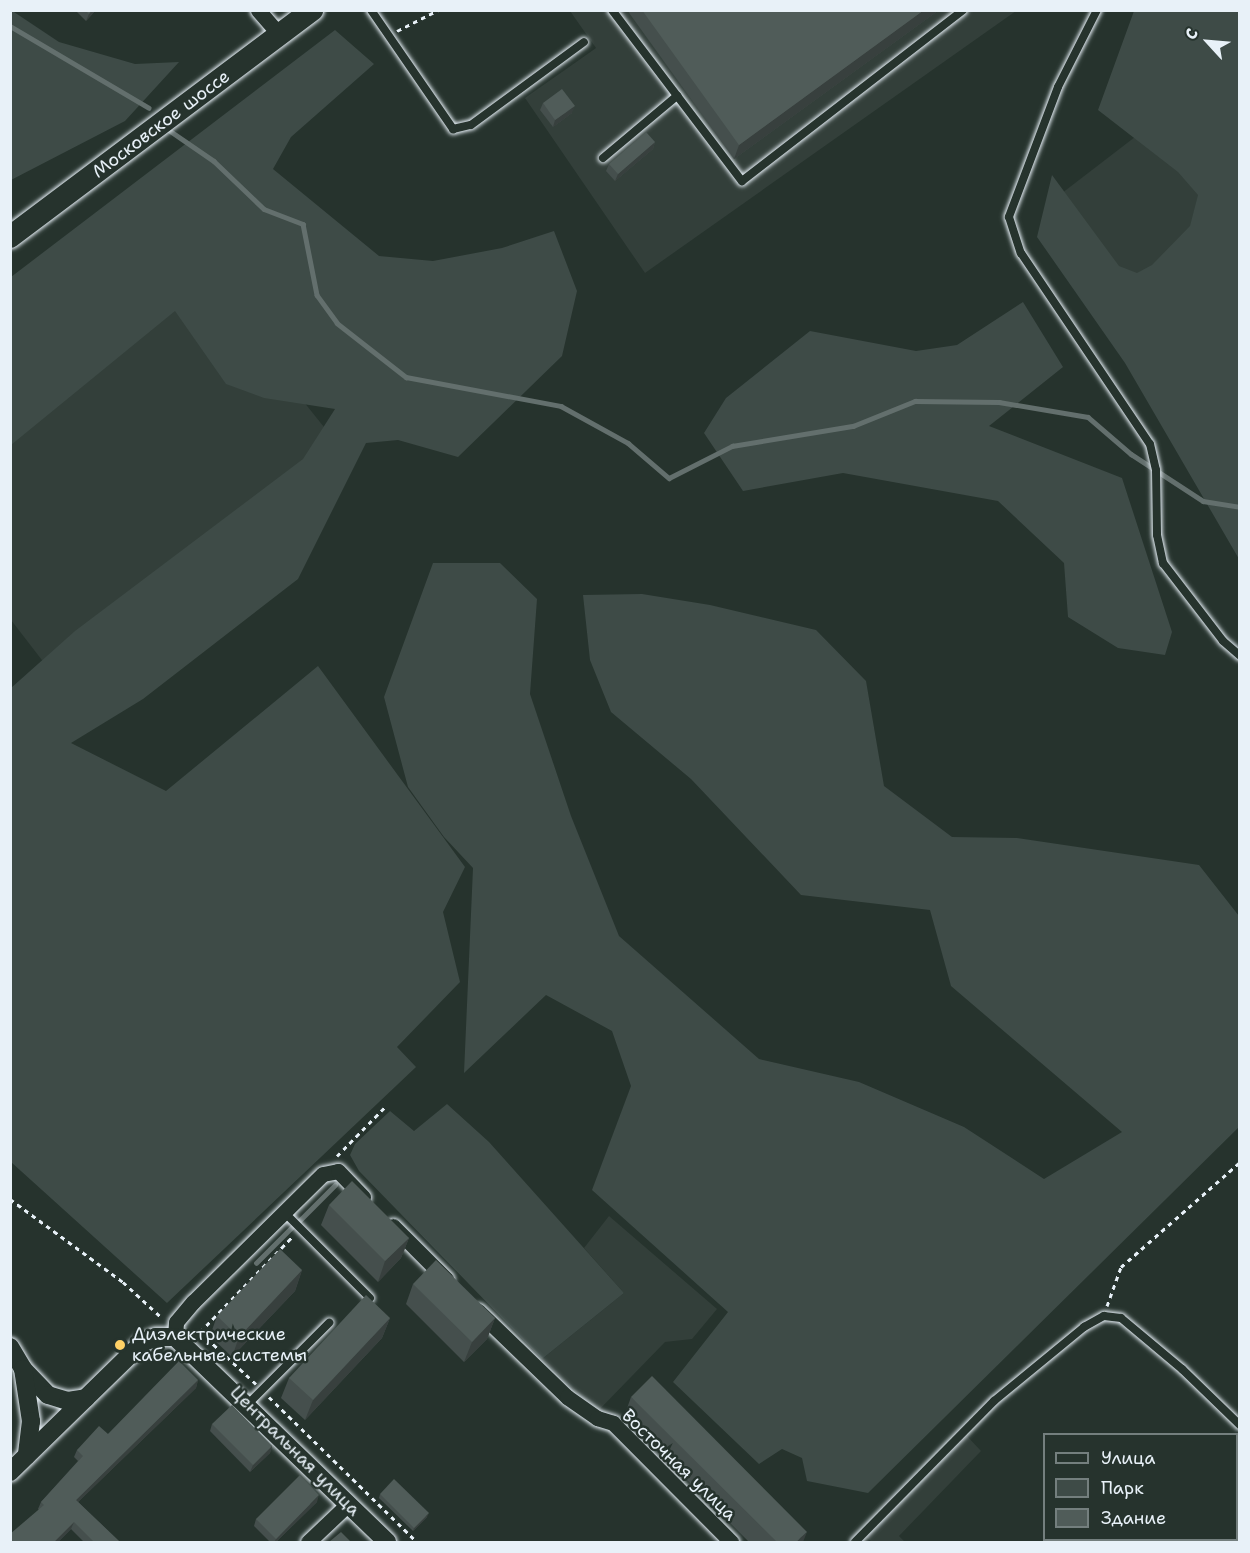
<!DOCTYPE html>
<meta charset="utf-8">
<style>
body{margin:0}
#map{position:relative;width:1250px;height:1553px;overflow:hidden;background:#26332d;font-family:"Shantell Sans",sans-serif}
div>[style]{position:absolute}
.built>*{inset:0;background:#333f3a}
.green>*{inset:0;background:#3e4b47}
.stream>*{height:4.5px;margin:-2.25px;padding:0 2.25px;transform-origin:2.25px;border-radius:2.25px;background:#636f6d}
.path>*{height:3px;margin-top:-1.5px;transform-origin:0;background:repeating-linear-gradient(90deg,#e8f1f8 0 4.5px,transparent 0 9px)}
.roads{filter:drop-shadow(0 0 2px #e8f1f8) drop-shadow(0 0 2px #e8f1f8)}
.service>*{height:8px;margin:-4px;padding:0 4px;transform-origin:4px;border-radius:4px;background:#26332d}
.minor>*{height:15px;margin:-7.5px;padding:0 7.5px;transform-origin:7.5px;border-radius:7.5px;background:#26332d}
.tertiary>*{height:18px;margin:-9px;padding:0 9px;transform-origin:9px;border-radius:9px;background:#26332d}
.primary>*{height:22px;margin:-11px;padding:0 11px;transform-origin:11px;border-radius:11px;background:#26332d}
.wall>*{inset:0;background:#454f4d}
.shaded-wall>*{inset:0;background:#38403e}
.building>*{inset:0;background:#505c59}
.dots>*{width:16px;height:16px;translate:-50% -50%;box-sizing:border-box;border:3px solid #26332d;border-radius:50%}
span{translate:-50% -50%;white-space:nowrap;text-align:center;line-height:1.15;-webkit-text-stroke:5px #26332d;paint-order:stroke}
.street-label{font-size:18px;color:#e8f1f8}
.poi-label{font-size:18px;color:#e8f1f8}
.left{translate:0 -50%;text-align:left}
.frame{position:absolute;inset:0;border:12px solid #e8f1f8;pointer-events:none}
.legend{position:absolute;left:1043px;top:1433px;width:195px;height:108px;box-sizing:border-box;background:#26332d;border:2px solid #747f7e;margin:0;padding:8px 10px;list-style:none;font-size:18px;color:#e8f1f8}
.legend li{display:flex;align-items:center;gap:12px;height:30px}
.legend b{width:30px;border:2px solid #747f7e}
.north{position:absolute;left:1178px;top:12px;width:60px;height:60px;-webkit-text-stroke:4px #26332d;paint-order:stroke;rotate:296deg;font-size:16px;font-weight:700;line-height:24px;text-align:center;color:#e8f1f8}
.north::after{content:'';display:block;margin:auto;width:21px;height:27px;background:#e8f1f8;clip-path:polygon(50% 0,100% 100%,50% 72%,0 100%)}
</style>
<div id="map">
<div class="built">
<div style="clip-path:polygon(570px 11px,1016px 11px,645px 273px,525px 98px,596px 48px)"></div>
<div style="clip-path:polygon(1239px 57px,1239px 462px,1053px 200px)"></div>
<div style="clip-path:polygon(195px 266px,340px 447px,48px 668px,11px 620px,11px 406px)"></div>
<div style="clip-path:polygon(609px 1216px,717px 1309px,692px 1339px,665px 1342px,597px 1412px,542px 1359px,624px 1293px,584px 1248px)"></div>
<div style="clip-path:polygon(967px 1436px,981px 1451px,899px 1536px,905px 1542px,872px 1542px,866px 1537px)"></div>
</div>
<div class="green">
<div style="clip-path:polygon(11px 10px,59px 42px,135px 64px,179px 62px,125px 121px,11px 180px)"></div>
<div style="clip-path:polygon(1134px 11px,1239px 11px,1239px 559px,1125px 363px,1037px 237px,1052px 175px,1119px 266px,1137px 273px,1152px 265px,1190px 226px,1198px 195px,1178px 172px,1098px 110px)"></div>
<div style="clip-path:polygon(335px 30px,374px 64px,291px 137px,273px 169px,379px 256px,433px 261px,502px 248px,554px 231px,577px 291px,562px 356px,458px 457px,398px 440px,366px 443px,298px 579px,143px 699px,71px 743px,166px 791px,318px 666px,465px 867px,443px 912px,460px 982px,397px 1047px,416px 1067px,167px 1303px,11px 1162px,11px 688px,75px 631px,303px 459px,335px 409px,264px 398px,226px 384px,175px 311px,11px 445px,11px 277px)"></div>
<div style="clip-path:polygon(1023px 302px,1063px 367px,989px 426px,1122px 478px,1172px 632px,1165px 655px,1118px 648px,1068px 617px,1064px 563px,998px 501px,843px 473px,743px 491px,704px 433px,726px 398px,810px 331px,916px 351px,957px 345px)"></div>
<div style="clip-path:polygon(433px 563px,500px 563px,537px 599px,530px 694px,571px 816px,619px 936px,759px 1059px,859px 1082px,964px 1127px,1044px 1179px,1122px 1132px,951px 986px,930px 910px,801px 895px,691px 779px,611px 712px,590px 660px,583px 595px,642px 594px,710px 605px,816px 630px,866px 681px,884px 786px,952px 837px,1017px 838px,1199px 865px,1239px 916px,1239px 1127px,868px 1493px,807px 1481px,802px 1458px,782px 1449px,759px 1464px,673px 1382px,728px 1312px,592px 1190px,631px 1086px,612px 1031px,546px 995px,464px 1073px,473px 868px,444px 837px,408px 787px,384px 697px)"></div>
<div style="clip-path:polygon(447px 1104px,489px 1142px,624px 1293px,542px 1359px,359px 1171px,350px 1155px,355px 1144px,390px 1111px,414px 1131px)"></div>
</div>
<div class="stream">
<div style="left:10px;top:26px;width:161px;rotate:30.5deg"></div>
<div style="left:166px;top:128px;width:58px;rotate:34.5deg"></div>
<div style="left:214px;top:161px;width:69px;rotate:43.8deg"></div>
<div style="left:264px;top:209px;width:42px;rotate:21deg"></div>
<div style="left:303px;top:224px;width:72px;rotate:78.8deg"></div>
<div style="left:317px;top:295px;width:34px;rotate:54deg"></div>
<div style="left:337px;top:323px;width:88px;rotate:38deg"></div>
<div style="left:406px;top:377px;width:158px;rotate:10.6deg"></div>
<div style="left:561px;top:406px;width:77px;rotate:28.9deg"></div>
<div style="left:628px;top:443px;width:54px;rotate:40.5deg"></div>
<div style="left:669px;top:478px;width:71px;rotate:-26.9deg"></div>
<div style="left:732px;top:446px;width:123px;rotate:-9.4deg"></div>
<div style="left:853px;top:426px;width:67px;rotate:-22deg"></div>
<div style="left:915px;top:401px;width:84px;rotate:0.7deg"></div>
<div style="left:999px;top:402px;width:90px;rotate:9.6deg"></div>
<div style="left:1088px;top:417px;width:57px;rotate:40.7deg"></div>
<div style="left:1131px;top:454px;width:86px;rotate:33.1deg"></div>
<div style="left:1203px;top:501px;width:37px;rotate:9deg"></div>
<div style="left:299px;top:1221px;width:51px;rotate:-45deg"></div>
<div style="left:256px;top:1263px;width:51px;rotate:-45deg"></div>
</div>
<div class="path">
<div style="left:397px;top:31px;width:46px;rotate:-27.1deg"></div>
<div style="left:337px;top:1156px;width:70px;rotate:-45.6deg"></div>
<div style="left:10px;top:1199px;width:140px;rotate:36.3deg"></div>
<div style="left:123px;top:1282px;width:53px;rotate:42.7deg"></div>
<div style="left:1107px;top:1306px;width:41px;rotate:-70.3deg"></div>
<div style="left:1121px;top:1267px;width:159px;rotate:-41.4deg"></div>
<div style="left:256px;top:1384px;width:76px;rotate:-137.1deg"></div>
<div style="left:200px;top:1332px;width:134px;rotate:-45.9deg"></div>
<div style="left:269px;top:1397px;width:207px;rotate:44.4deg"></div>
</div>
<div class="roads">
<div class="service">
<div style="left:371px;top:10px;width:145px;rotate:55.4deg"></div>
<div style="left:453px;top:129px;width:18px;rotate:-13deg"></div>
<div style="left:471px;top:125px;width:140px;rotate:-36.3deg"></div>
<div style="left:612px;top:10px;width:215px;rotate:52.8deg"></div>
<div style="left:742px;top:181px;width:279px;rotate:-37.7deg"></div>
<div style="left:1097px;top:10px;width:86px;rotate:116.9deg"></div>
<div style="left:1058px;top:87px;width:139px;rotate:110.7deg"></div>
<div style="left:1009px;top:217px;width:38px;rotate:72deg"></div>
<div style="left:1021px;top:253px;width:230px;rotate:56deg"></div>
<div style="left:1150px;top:444px;width:27px;rotate:77deg"></div>
<div style="left:1156px;top:470px;width:65px;rotate:89.1deg"></div>
<div style="left:1157px;top:535px;width:29px;rotate:78deg"></div>
<div style="left:1163px;top:563px;width:98px;rotate:52.4deg"></div>
<div style="left:1223px;top:641px;width:23px;rotate:41deg"></div>
<div style="left:603px;top:158px;width:97px;rotate:-40deg"></div>
<div style="left:283px;top:1211px;width:123px;rotate:45deg"></div>
<div style="left:248px;top:1404px;width:115px;rotate:-45deg"></div>
<div style="left:855px;top:1542px;width:198px;rotate:-45.4deg"></div>
<div style="left:994px;top:1401px;width:117px;rotate:-39.4deg"></div>
<div style="left:1084px;top:1327px;width:23px;rotate:-29deg"></div>
<div style="left:1104px;top:1316px;width:17px;rotate:7deg"></div>
<div style="left:1121px;top:1318px;width:80px;rotate:39.9deg"></div>
<div style="left:1182px;top:1369px;width:81px;rotate:44deg"></div>
</div>
<div class="minor">
<div style="left:258px;top:10px;width:33px;rotate:49deg"></div>
<div style="left:393px;top:1226px;width:75px;rotate:45deg"></div>
<div style="left:478px;top:1311px;width:124px;rotate:44deg"></div>
<div style="left:567px;top:1397px;width:37px;rotate:35deg"></div>
<div style="left:597px;top:1418px;width:17px;rotate:17deg"></div>
<div style="left:613px;top:1423px;width:168px;rotate:45.2deg"></div>
<div style="left:175px;top:1337px;width:15px;rotate:-86deg"></div>
<div style="left:176px;top:1322px;width:26px;rotate:-50deg"></div>
<div style="left:193px;top:1302px;width:182px;rotate:-44.6deg"></div>
<div style="left:323px;top:1174px;width:15px;rotate:-11deg"></div>
<div style="left:338px;top:1171px;width:36px;rotate:46deg"></div>
<div style="left:308px;top:1542px;width:55px;rotate:-43.5deg"></div>
</div>
<div class="tertiary">
<div style="left:10px;top:1347px;width:26px;rotate:59deg"></div>
<div style="left:23px;top:1369px;width:36px;rotate:46deg"></div>
<div style="left:48px;top:1395px;width:21px;rotate:17deg"></div>
<div style="left:68px;top:1401px;width:18px;rotate:-9deg"></div>
<div style="left:23px;top:1369px;width:53px;rotate:81.3deg"></div>
<div style="left:31px;top:1421px;width:35px;rotate:97deg"></div>
<div style="left:10px;top:1472px;width:185px;rotate:-44.3deg"></div>
<div style="left:142px;top:1343px;width:15px;rotate:-23deg"></div>
<div style="left:156px;top:1337px;width:19px"></div>
<div style="left:175px;top:1337px;width:295px;rotate:44deg"></div>
</div>
<div class="primary">
<div style="left:10px;top:237px;width:378px;rotate:-36.9deg"></div>
</div>
</div>
<div class="wall">
<div style="clip-path:polygon(75px 10px,96px 10px,86px 21px)"></div>
<div style="clip-path:polygon(627px 10px,939px 10px,734px 159px)"></div>
<div style="clip-path:polygon(543px 103px,572px 113px,553px 127px,540px 110px)"></div>
<div style="clip-path:polygon(655px 142px,653px 149px,615px 181px,606px 171px,609px 164px)"></div>
<div style="clip-path:polygon(329px 1205px,409px 1238px,401px 1258px,378px 1282px,321px 1225px)"></div>
<div style="clip-path:polygon(302px 1270px,295px 1291px,232px 1357px,210px 1336px,217px 1316px)"></div>
<div style="clip-path:polygon(413px 1284px,495px 1318px,487px 1339px,464px 1362px,406px 1304px)"></div>
<div style="clip-path:polygon(390px 1318px,382px 1338px,305px 1420px,281px 1398px,289px 1378px)"></div>
<div style="clip-path:polygon(198px 1380px,196px 1388px,78px 1502px,120px 1542px,84px 1542px,71px 1529px,58px 1542px,10px 1542px,39px 1510px,38px 1509px,41px 1502px,78px 1461px,74px 1457px,77px 1450px,108px 1434px)"></div>
<div style="clip-path:polygon(631px 1397px,803px 1542px,749px 1542px,624px 1417px)"></div>
<div style="clip-path:polygon(212px 1424px,272px 1446px,270px 1453px,250px 1472px,210px 1431px)"></div>
<div style="clip-path:polygon(380px 1494px,427px 1517px,413px 1531px,379px 1498px)"></div>
<div style="clip-path:polygon(317px 1502px,276px 1542px,270px 1542px,254px 1526px,256px 1519px)"></div>
</div>
<div class="shaded-wall">
<div style="clip-path:polygon(92px 10px,96px 10px,86px 21px,89px 14px)"></div>
<div style="clip-path:polygon(924px 10px,939px 10px,734px 159px,739px 145px)"></div>
<div style="clip-path:polygon(575px 106px,572px 113px,553px 127px,555px 120px)"></div>
<div style="clip-path:polygon(655px 142px,653px 149px,615px 181px,618px 174px)"></div>
<div style="clip-path:polygon(409px 1238px,401px 1258px,378px 1282px,385px 1261px)"></div>
<div style="clip-path:polygon(302px 1270px,295px 1291px,232px 1357px,239px 1337px)"></div>
<div style="clip-path:polygon(390px 1318px,382px 1338px,305px 1420px,313px 1400px)"></div>
<div style="clip-path:polygon(495px 1318px,487px 1339px,464px 1362px,472px 1342px)"></div>
<div style="clip-path:polygon(198px 1380px,196px 1388px,73px 1507px,76px 1500px)"></div>
<div style="clip-path:polygon(272px 1446px,270px 1453px,250px 1472px,253px 1465px)"></div>
<div style="clip-path:polygon(319px 1495px,317px 1502px,276px 1542px,274px 1542px,276px 1539px)"></div>
<div style="clip-path:polygon(429px 1513px,427px 1517px,413px 1531px,414px 1528px)"></div>
<div style="clip-path:polygon(74px 1522px,71px 1529px,58px 1542px,54px 1542px)"></div>
<div style="clip-path:polygon(807px 1532px,803px 1542px,796px 1542px)"></div>
</div>
<div class="building">
<div style="clip-path:polygon(85px 10px,92px 10px,89px 14px)"></div>
<div style="clip-path:polygon(642px 10px,924px 10px,739px 145px)"></div>
<div style="clip-path:polygon(562px 89px,575px 106px,555px 120px,543px 103px)"></div>
<div style="clip-path:polygon(646px 132px,655px 142px,618px 174px,609px 164px)"></div>
<div style="clip-path:polygon(352px 1181px,409px 1238px,385px 1261px,329px 1205px)"></div>
<div style="clip-path:polygon(280px 1249px,302px 1270px,239px 1337px,217px 1316px)"></div>
<div style="clip-path:polygon(436px 1260px,495px 1318px,472px 1342px,413px 1284px)"></div>
<div style="clip-path:polygon(366px 1295px,390px 1318px,313px 1400px,289px 1378px)"></div>
<div style="clip-path:polygon(179px 1361px,198px 1380px,76px 1500px,120px 1542px,94px 1542px,74px 1522px,54px 1542px,10px 1542px,10px 1534px,44px 1505px,41px 1502px,83px 1456px,77px 1450px,99px 1426px,108px 1434px)"></div>
<div style="clip-path:polygon(652px 1376px,807px 1532px,796px 1542px,777px 1542px,631px 1397px)"></div>
<div style="clip-path:polygon(232px 1405px,272px 1446px,253px 1465px,212px 1424px)"></div>
<div style="clip-path:polygon(300px 1475px,319px 1495px,276px 1539px,256px 1519px)"></div>
<div style="clip-path:polygon(394px 1479px,429px 1513px,414px 1528px,380px 1494px)"></div>
<div style="clip-path:polygon(341px 1532px,351px 1542px,329px 1542px)"></div>
</div>
<div class="dots">
<div style="left:120px;top:1345px;background:#ffd166"></div>
</div>
<div class="street-label">
<span style="left:161px;top:124px;rotate:-37deg">Московское шоссе</span>
<span style="left:295px;top:1451px;rotate:45deg">Центральная улица</span>
<span style="left:679px;top:1465px;rotate:44deg">Восточная улица</span>
</div>
<div class="poi-label">
<span class="left" style="left:132px;top:1345px">Диэлектрические<br>кабельные системы</span>
</div>
<div class="frame"></div>
<ul class="legend">
<li><b style="height:8px;background:#26332d"></b>Улица</li>
<li><b style="height:16px;background:#3e4b47"></b>Парк</li>
<li><b style="height:16px;background:#505c59"></b>Здание</li>
</ul>
<div class="north">С</div>
</div>
